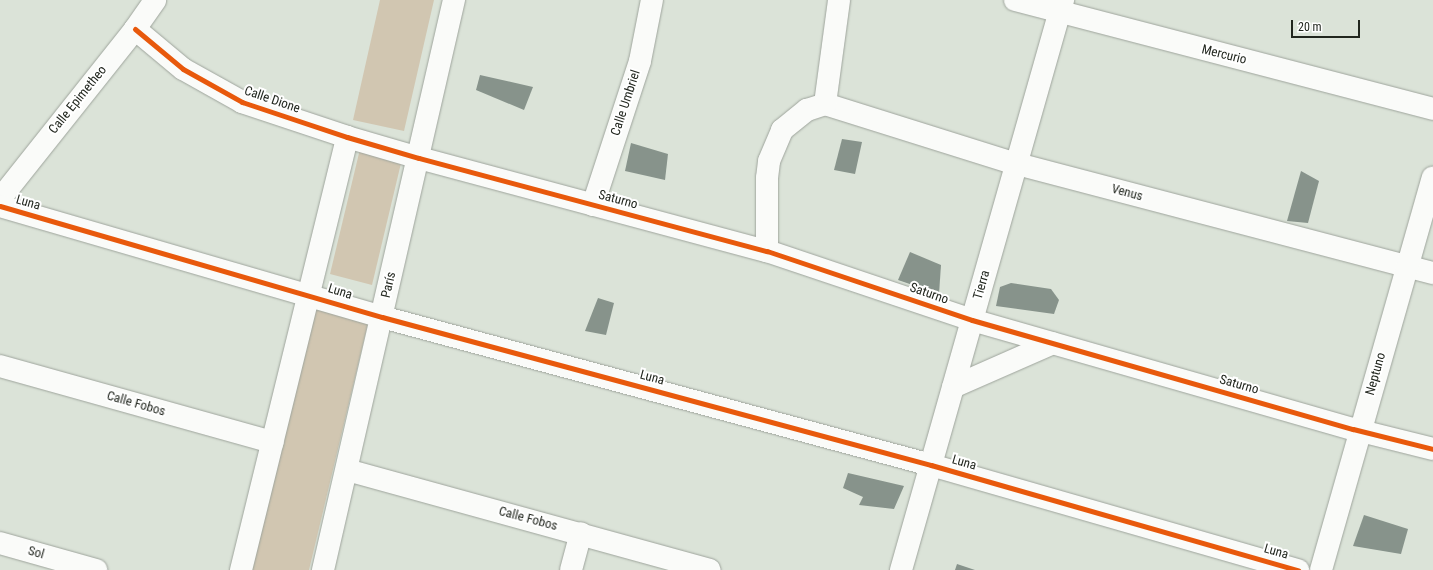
<!DOCTYPE html>
<meta charset="utf-8">
<style>
body{margin:0}
#map{position:relative;width:1433px;height:570px;overflow:hidden;background:#dbe3d8;font-family:"Roboto Condensed",sans-serif}
div>[style]{position:absolute}
.green>*{inset:0;background:#d1c6b1}
.building>*{inset:0;background:#87938b}
.roads{filter:drop-shadow(0 0 1px #9ea49c) drop-shadow(0 0 1px #9ea49c)}
.minor>*{height:22px;margin:-11px;padding:0 11px;transform-origin:11px;border-radius:11px;background:#fafbf9}
.cycleway>*{height:5px;margin:-2.5px;padding:0 2.5px;transform-origin:2.5px;border-radius:2.5px;background:#e8590c}
span{translate:-50% -50%;white-space:nowrap;text-align:center;line-height:1.15;-webkit-text-stroke:4px #fff;paint-order:stroke}
.street-label{font-size:13px;color:#21261e}
.scale{position:absolute;left:1291px;top:20px;width:69px;height:18px;box-sizing:border-box;border:2px solid #21261e;border-top:0;padding-left:5px;font-size:12px;line-height:14px;white-space:nowrap;color:#21261e;-webkit-text-stroke:3px #fff;paint-order:stroke}
</style>
<div id="map">
<div class="green">
<div style="clip-path:polygon(380px 0,434px 0,404px 131px,353px 120px)"></div>
<div style="clip-path:polygon(360px 149px,402px 159px,372px 285px,330px 274px)"></div>
<div style="clip-path:polygon(315px 306px,369px 319px,309px 570px,251px 570px)"></div>
</div>
<div class="building">
<div style="clip-path:polygon(480px 75px,533px 87px,524px 110px,476px 90px)"></div>
<div style="clip-path:polygon(842px 139px,862px 142px,855px 174px,834px 170px)"></div>
<div style="clip-path:polygon(631px 143px,668px 154px,665px 180px,625px 171px)"></div>
<div style="clip-path:polygon(1301px 171px,1319px 181px,1308px 223px,1287px 221px)"></div>
<div style="clip-path:polygon(910px 252px,941px 265px,939px 294px,898px 280px)"></div>
<div style="clip-path:polygon(1011px 283px,1051px 289px,1059px 300px,1054px 314px,996px 306px,1000px 287px)"></div>
<div style="clip-path:polygon(598px 298px,614px 303px,606px 335px,585px 331px)"></div>
<div style="clip-path:polygon(848px 473px,904px 486px,894px 509px,859px 505px,863px 497px,843px 488px)"></div>
<div style="clip-path:polygon(1364px 515px,1408px 529px,1401px 554px,1353px 546px)"></div>
<div style="clip-path:polygon(957px 564px,975px 570px,955px 570px)"></div>
</div>
<div class="roads">
<div class="minor">
<div style="left:1015px;top:0;width:432px;rotate:14.6deg"></div>
<div style="left:135px;top:29px;width:62px;rotate:39.8deg"></div>
<div style="left:183px;top:69px;width:68px;rotate:29.2deg"></div>
<div style="left:242px;top:102px;width:111px;rotate:18.4deg"></div>
<div style="left:347px;top:137px;width:75px;rotate:16.3deg"></div>
<div style="left:419px;top:158px;width:360px;rotate:15deg"></div>
<div style="left:767px;top:251px;width:216px;rotate:18.6deg"></div>
<div style="left:972px;top:320px;width:396px;rotate:16deg"></div>
<div style="left:1353px;top:429px;width:82px;rotate:14deg"></div>
<div style="left:825px;top:104px;width:201px;rotate:17.4deg"></div>
<div style="left:1017px;top:164px;width:430px;rotate:14.7deg"></div>
<div style="left:825px;top:104px;width:105px;rotate:-82.3deg"></div>
<div style="left:0;top:199px;width:217px;rotate:-51.5deg"></div>
<div style="left:135px;top:29px;width:35px;rotate:-55deg"></div>
<div style="left:593px;top:205px;width:151px;rotate:-71.9deg"></div>
<div style="left:640px;top:61px;width:62px;rotate:-78.9deg"></div>
<div style="left:0;top:206px;width:398px;rotate:16.2deg"></div>
<div style="left:382px;top:317px;width:569px;rotate:15.09deg"></div>
<div style="left:931px;top:465px;width:382px;rotate:16deg"></div>
<div style="left:767px;top:251px;width:73px;rotate:-90deg"></div>
<div style="left:767px;top:178px;width:17px;rotate:-83deg"></div>
<div style="left:769px;top:161px;width:34px;rotate:-67deg"></div>
<div style="left:782px;top:130px;width:32px;rotate:-39deg"></div>
<div style="left:807px;top:110px;width:19px;rotate:-18deg"></div>
<div style="left:0;top:366px;width:283px;rotate:15.6deg"></div>
<div style="left:953px;top:387px;width:109px;rotate:-23.7deg"></div>
<div style="left:347px;top:470px;width:376px;rotate:15.4deg"></div>
<div style="left:0;top:543px;width:100px;rotate:15.7deg"></div>
<div style="left:241px;top:570px;width:446px;rotate:-76.2deg"></div>
<div style="left:323px;top:570px;width:585px;rotate:-77.06deg"></div>
<div style="left:571px;top:570px;width:38px;rotate:-75deg"></div>
<div style="left:901px;top:570px;width:593px;rotate:-74.13deg"></div>
<div style="left:1321px;top:570px;width:408px;rotate:-74.1deg"></div>
</div>
</div>
<div class="cycleway">
<div style="left:135px;top:29px;width:62px;rotate:39.8deg"></div>
<div style="left:183px;top:69px;width:68px;rotate:29.2deg"></div>
<div style="left:242px;top:102px;width:111px;rotate:18.4deg"></div>
<div style="left:347px;top:137px;width:75px;rotate:16.3deg"></div>
<div style="left:419px;top:158px;width:360px;rotate:15deg"></div>
<div style="left:767px;top:251px;width:216px;rotate:18.6deg"></div>
<div style="left:972px;top:320px;width:396px;rotate:16deg"></div>
<div style="left:1353px;top:429px;width:82px;rotate:14deg"></div>
<div style="left:0;top:206px;width:398px;rotate:16.2deg"></div>
<div style="left:382px;top:317px;width:569px;rotate:15.09deg"></div>
<div style="left:931px;top:465px;width:382px;rotate:16deg"></div>
</div>
<div class="street-label">
<span style="left:1224px;top:55px;rotate:14deg">Mercurio</span>
<span style="left:78px;top:100px;rotate:-51deg">Calle Epimetheo</span>
<span style="left:272px;top:100px;rotate:19deg">Calle Dione</span>
<span style="left:626px;top:103px;rotate:-72deg">Calle Umbriel</span>
<span style="left:1127px;top:193px;rotate:15deg">Venus</span>
<span style="left:618px;top:200px;rotate:15deg">Saturno</span>
<span style="left:28px;top:203px;rotate:16deg">Luna</span>
<span style="left:389px;top:285px;rotate:-77deg">París</span>
<span style="left:982px;top:285px;rotate:-74deg">Tierra</span>
<span style="left:340px;top:292px;rotate:17deg">Luna</span>
<span style="left:929px;top:294px;rotate:19deg">Saturno</span>
<span style="left:1376px;top:374px;rotate:-74deg">Neptuno</span>
<span style="left:652px;top:378px;rotate:15deg">Luna</span>
<span style="left:1239px;top:385px;rotate:16deg">Saturno</span>
<span style="left:136px;top:404px;rotate:16deg">Calle Fobos</span>
<span style="left:964px;top:463px;rotate:16deg">Luna</span>
<span style="left:528px;top:519px;rotate:15deg">Calle Fobos</span>
<span style="left:1276px;top:552px;rotate:16deg">Luna</span>
<span style="left:36px;top:553px;rotate:16deg">Sol</span>
</div>
<div class="scale">20 m</div>
</div>
